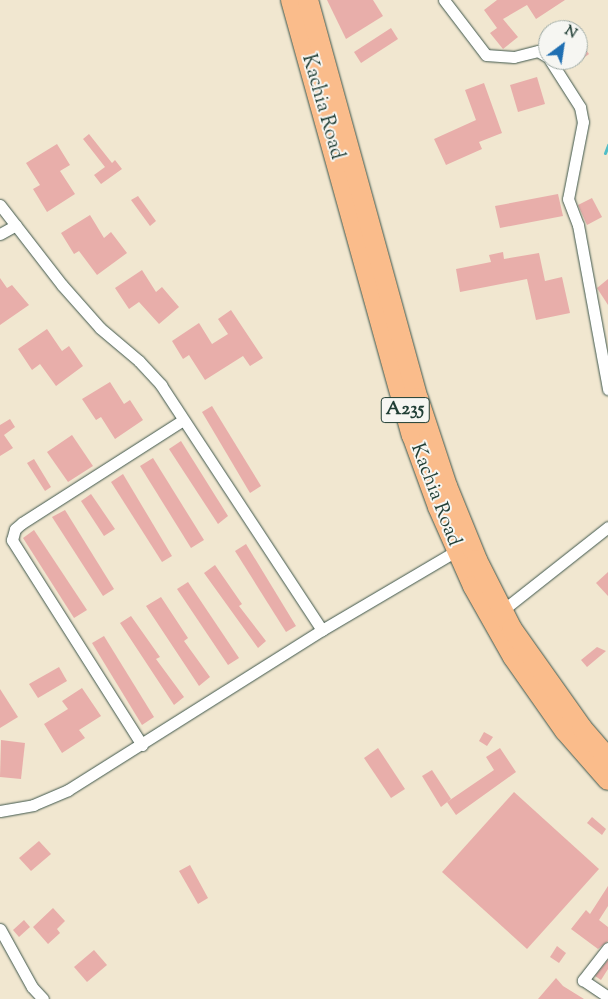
<!DOCTYPE html>
<style>
body{margin:0}
#map{position:relative;width:608px;height:999px;overflow:hidden;background:#f1e7d0;font-family:"Sorts Mill Goudy",serif}
div>[style]{position:absolute}
.stream>*{height:3px;margin:-1.5px;padding:0 1.5px;transform-origin:1.5px;border-radius:1.5px;background:#50bec7}
.building>*{inset:0;background:#e8aeaa}
.roads{filter:drop-shadow(0 0 1px #3e564b) drop-shadow(0 0 1px #3e564b)}
.street>*{height:11px;margin:-5.5px;padding:0 5.5px;transform-origin:5.5px;border-radius:5.5px;background:#fff}
.highway>*{height:20px;margin:-10px;padding:0 10px;transform-origin:10px;border-radius:10px;background:#fabc8b}
span{translate:-50% -50%;white-space:nowrap;text-align:center;line-height:1.15;-webkit-text-stroke:4px #f6f6f2;paint-order:stroke}
.shield-label span{padding:1px 4px;background:#f6f6f2;border:1px solid;border-radius:4px;-webkit-text-stroke-width:0}
.shield-label{font-size:19px;color:#1f3d34;font-weight:700}
.street-label{font-size:20px;color:#1f3d34}
.north{position:absolute;left:538px;top:20px;width:50px;height:50px;box-sizing:border-box;background:#f6f6f2;border:1px solid #a0aca6;border-radius:50%;rotate:31deg;font-size:14px;font-weight:700;line-height:20px;text-align:center;color:#1f3d34}
.north::after{content:'';display:block;margin:auto;width:18px;height:22px;background:#1f6fb2;clip-path:polygon(50% 0,100% 100%,50% 72%,0 100%)}
</style>
<div id="map">
<div class="stream">
<div style="left:605px;top:153px;width:9px;rotate:-69deg"></div>
</div>
<div class="building">
<div style="clip-path:polygon(327px 0,373px 0,383px 16px,346px 39px)"></div>
<div style="clip-path:polygon(497px 0,565px 0,536px 19px,527px 5px,503px 19px,518px 37px,503px 49px,490px 33px,497px 28px,484px 10px)"></div>
<div style="clip-path:polygon(391px 28px,398px 39px,361px 63px,354px 52px)"></div>
<div style="clip-path:polygon(578px 39px,589px 54px,578px 62px)"></div>
<div style="clip-path:polygon(537px 77px,545px 104px,518px 112px,510px 85px)"></div>
<div style="clip-path:polygon(484px 83px,502px 133px,479px 142px,482px 149px,446px 165px,434px 139px,476px 120px,465px 90px)"></div>
<div style="clip-path:polygon(89px 134px,112px 163px,115px 160px,122px 169px,101px 184px,94px 175px,105px 167px,83px 139px)"></div>
<div style="clip-path:polygon(57px 144px,70px 165px,60px 171px,75px 194px,47px 212px,33px 189px,40px 185px,26px 163px)"></div>
<div style="clip-path:polygon(558px 194px,563px 216px,500px 228px,495px 206px)"></div>
<div style="clip-path:polygon(138px 196px,156px 221px,150px 226px,131px 200px)"></div>
<div style="clip-path:polygon(592px 198px,602px 217px,587px 225px,578px 205px)"></div>
<div style="clip-path:polygon(90px 215px,104px 238px,111px 232px,127px 253px,97px 275px,79px 251px,74px 254px,61px 233px)"></div>
<div style="clip-path:polygon(503px 252px,504px 259px,539px 253px,545px 281px,562px 277px,570px 313px,536px 320px,527px 279px,460px 292px,456px 269px,491px 262px,489px 255px)"></div>
<div style="clip-path:polygon(142px 270px,156px 292px,162px 287px,179px 307px,159px 324px,139px 302px,129px 309px,115px 288px)"></div>
<div style="clip-path:polygon(0 278px,7px 288px,12px 285px,29px 305px,0 325px)"></div>
<div style="clip-path:polygon(608px 279px,608px 305px,597px 288px)"></div>
<div style="clip-path:polygon(231px 310px,263px 358px,250px 366px,243px 356px,205px 380px,189px 355px,183px 359px,172px 341px,199px 323px,212px 344px,228px 334px,218px 319px)"></div>
<div style="clip-path:polygon(47px 329px,62px 351px,69px 346px,83px 366px,56px 386px,40px 364px,32px 370px,18px 349px)"></div>
<div style="clip-path:polygon(110px 382px,124px 404px,130px 400px,143px 420px,115px 439px,101px 417px,96px 420px,82px 399px)"></div>
<div style="clip-path:polygon(212px 406px,261px 486px,250px 493px,202px 412px)"></div>
<div style="clip-path:polygon(10px 419px,15px 427px,4px 435px,13px 448px,0 456px,0 425px)"></div>
<div style="clip-path:polygon(72px 435px,93px 466px,68px 482px,47px 452px)"></div>
<div style="clip-path:polygon(181px 441px,228px 516px,218px 524px,169px 449px)"></div>
<div style="clip-path:polygon(153px 458px,204px 540px,191px 548px,140px 466px)"></div>
<div style="clip-path:polygon(34px 459px,51px 487px,45px 491px,27px 463px)"></div>
<div style="clip-path:polygon(123px 474px,172px 556px,162px 562px,111px 482px)"></div>
<div style="clip-path:polygon(91px 494px,115px 529px,104px 536px,81px 501px)"></div>
<div style="clip-path:polygon(65px 510px,114px 589px,103px 596px,52px 517px)"></div>
<div style="clip-path:polygon(34px 530px,87px 610px,74px 618px,23px 538px)"></div>
<div style="clip-path:polygon(246px 544px,296px 626px,286px 632px,235px 551px)"></div>
<div style="clip-path:polygon(215px 565px,242px 604px,239px 606px,266px 641px,258px 648px,204px 573px)"></div>
<div style="clip-path:polygon(608px 572px,608px 596px,596px 583px)"></div>
<div style="clip-path:polygon(188px 582px,239px 658px,228px 665px,177px 589px)"></div>
<div style="clip-path:polygon(161px 597px,188px 638px,184px 641px,210px 677px,199px 686px,146px 606px)"></div>
<div style="clip-path:polygon(131px 616px,160px 657px,156px 659px,184px 697px,174px 705px,120px 623px)"></div>
<div style="clip-path:polygon(104px 636px,154px 717px,142px 725px,92px 643px)"></div>
<div style="clip-path:polygon(597px 647px,606px 651px,587px 667px,581px 660px)"></div>
<div style="clip-path:polygon(59px 667px,67px 681px,38px 698px,29px 684px)"></div>
<div style="clip-path:polygon(82px 688px,101px 716px,79px 730px,85px 738px,62px 753px,44px 724px,68px 709px,62px 701px)"></div>
<div style="clip-path:polygon(0 689px,18px 717px,0 728px)"></div>
<div style="clip-path:polygon(484px 732px,493px 737px,487px 746px,479px 741px)"></div>
<div style="clip-path:polygon(1px 740px,25px 743px,21px 779px,0 777px)"></div>
<div style="clip-path:polygon(378px 748px,405px 789px,391px 798px,364px 758px)"></div>
<div style="clip-path:polygon(500px 748px,516px 772px,456px 815px,447px 802px,494px 770px,486px 757px)"></div>
<div style="clip-path:polygon(432px 770px,451px 799px,441px 807px,422px 776px)"></div>
<div style="clip-path:polygon(514px 792px,599px 869px,527px 949px,442px 872px)"></div>
<div style="clip-path:polygon(592px 817px,606px 829px,602px 835px,587px 823px)"></div>
<div style="clip-path:polygon(39px 841px,51px 854px,31px 871px,19px 858px)"></div>
<div style="clip-path:polygon(190px 865px,208px 898px,198px 904px,179px 871px)"></div>
<div style="clip-path:polygon(608px 886px,608px 906px,599px 920px,608px 927px,608px 941px,598px 949px,571px 929px,586px 910px,590px 914px)"></div>
<div style="clip-path:polygon(53px 908px,65px 921px,57px 929px,60px 933px,48px 944px,33px 927px)"></div>
<div style="clip-path:polygon(24px 920px,30px 927px,19px 937px,13px 930px)"></div>
<div style="clip-path:polygon(557px 946px,566px 953px,559px 963px,550px 957px)"></div>
<div style="clip-path:polygon(94px 950px,107px 965px,87px 982px,74px 967px)"></div>
<div style="clip-path:polygon(608px 960px,608px 969px,601px 980px,595px 976px)"></div>
<div style="clip-path:polygon(556px 978px,563px 986px,584px 999px,538px 999px)"></div>
</div>
<div class="roads">
<div class="street">
<div style="left:444px;top:0;width:69px;rotate:52.6deg"></div>
<div style="left:486px;top:55px;width:28px;rotate:4deg"></div>
<div style="left:514px;top:57px;width:25px;rotate:-14deg"></div>
<div style="left:538px;top:51px;width:12px;rotate:31deg"></div>
<div style="left:550px;top:60px;width:56px;rotate:57.4deg"></div>
<div style="left:580px;top:107px;width:15px;rotate:79deg"></div>
<div style="left:583px;top:122px;width:78px;rotate:101deg"></div>
<div style="left:568px;top:199px;width:28px;rotate:69deg"></div>
<div style="left:578px;top:225px;width:167px;rotate:79.6deg"></div>
<div style="left:0;top:205px;width:101px;rotate:52.2deg"></div>
<div style="left:62px;top:285px;width:57px;rotate:48.5deg"></div>
<div style="left:100px;top:328px;width:51px;rotate:40.2deg"></div>
<div style="left:139px;top:361px;width:33px;rotate:47deg"></div>
<div style="left:161px;top:385px;width:293px;rotate:56.7deg"></div>
<div style="left:0;top:234px;width:18px;rotate:-29deg"></div>
<div style="left:503px;top:610px;width:134px;rotate:-38.3deg"></div>
<div style="left:142px;top:745px;width:243px;rotate:-122.4deg"></div>
<div style="left:12px;top:540px;width:11px;rotate:-75deg"></div>
<div style="left:15px;top:529px;width:9px;rotate:-41deg"></div>
<div style="left:22px;top:523px;width:191px;rotate:-32.6deg"></div>
<div style="left:0;top:811px;width:34px;rotate:-10deg"></div>
<div style="left:33px;top:805px;width:38px;rotate:-23deg"></div>
<div style="left:68px;top:790px;width:300px;rotate:-32.2deg"></div>
<div style="left:322px;top:630px;width:156px;rotate:-30.5deg"></div>
<div style="left:0;top:929px;width:66px;rotate:61.1deg"></div>
<div style="left:32px;top:987px;width:16px;rotate:47deg"></div>
<div style="left:608px;top:948px;width:41px;rotate:128deg"></div>
<div style="left:583px;top:980px;width:30px;rotate:34deg"></div>
</div>
<div class="highway">
<div style="left:291px;top:0;width:452px;rotate:74.5deg"></div>
<div style="left:412px;top:435px;width:77px;rotate:70.1deg"></div>
<div style="left:438px;top:507px;width:86px;rotate:66.1deg"></div>
<div style="left:473px;top:586px;width:81px;rotate:60.6deg"></div>
<div style="left:513px;top:657px;width:90px;rotate:54.9deg"></div>
<div style="left:565px;top:731px;width:65px;rotate:48.7deg"></div>
<div style="left:308px;top:0;width:413px;rotate:74.6deg"></div>
<div style="left:418px;top:398px;width:93px;rotate:71.8deg"></div>
<div style="left:447px;top:486px;width:80px;rotate:67.9deg"></div>
<div style="left:477px;top:560px;width:77px;rotate:63.1deg"></div>
<div style="left:512px;top:629px;width:121px;rotate:54.7deg"></div>
<div style="left:582px;top:728px;width:40px;rotate:49deg"></div>
</div>
</div>
<div class="shield-label">
<span style="left:405px;top:410px">A235</span>
</div>
<div class="street-label">
<span style="left:322px;top:107px;rotate:74deg">Kachia Road</span>
<span style="left:435px;top:495px;rotate:69deg">Kachia Road</span>
</div>
<div class="north">N</div>
</div>
